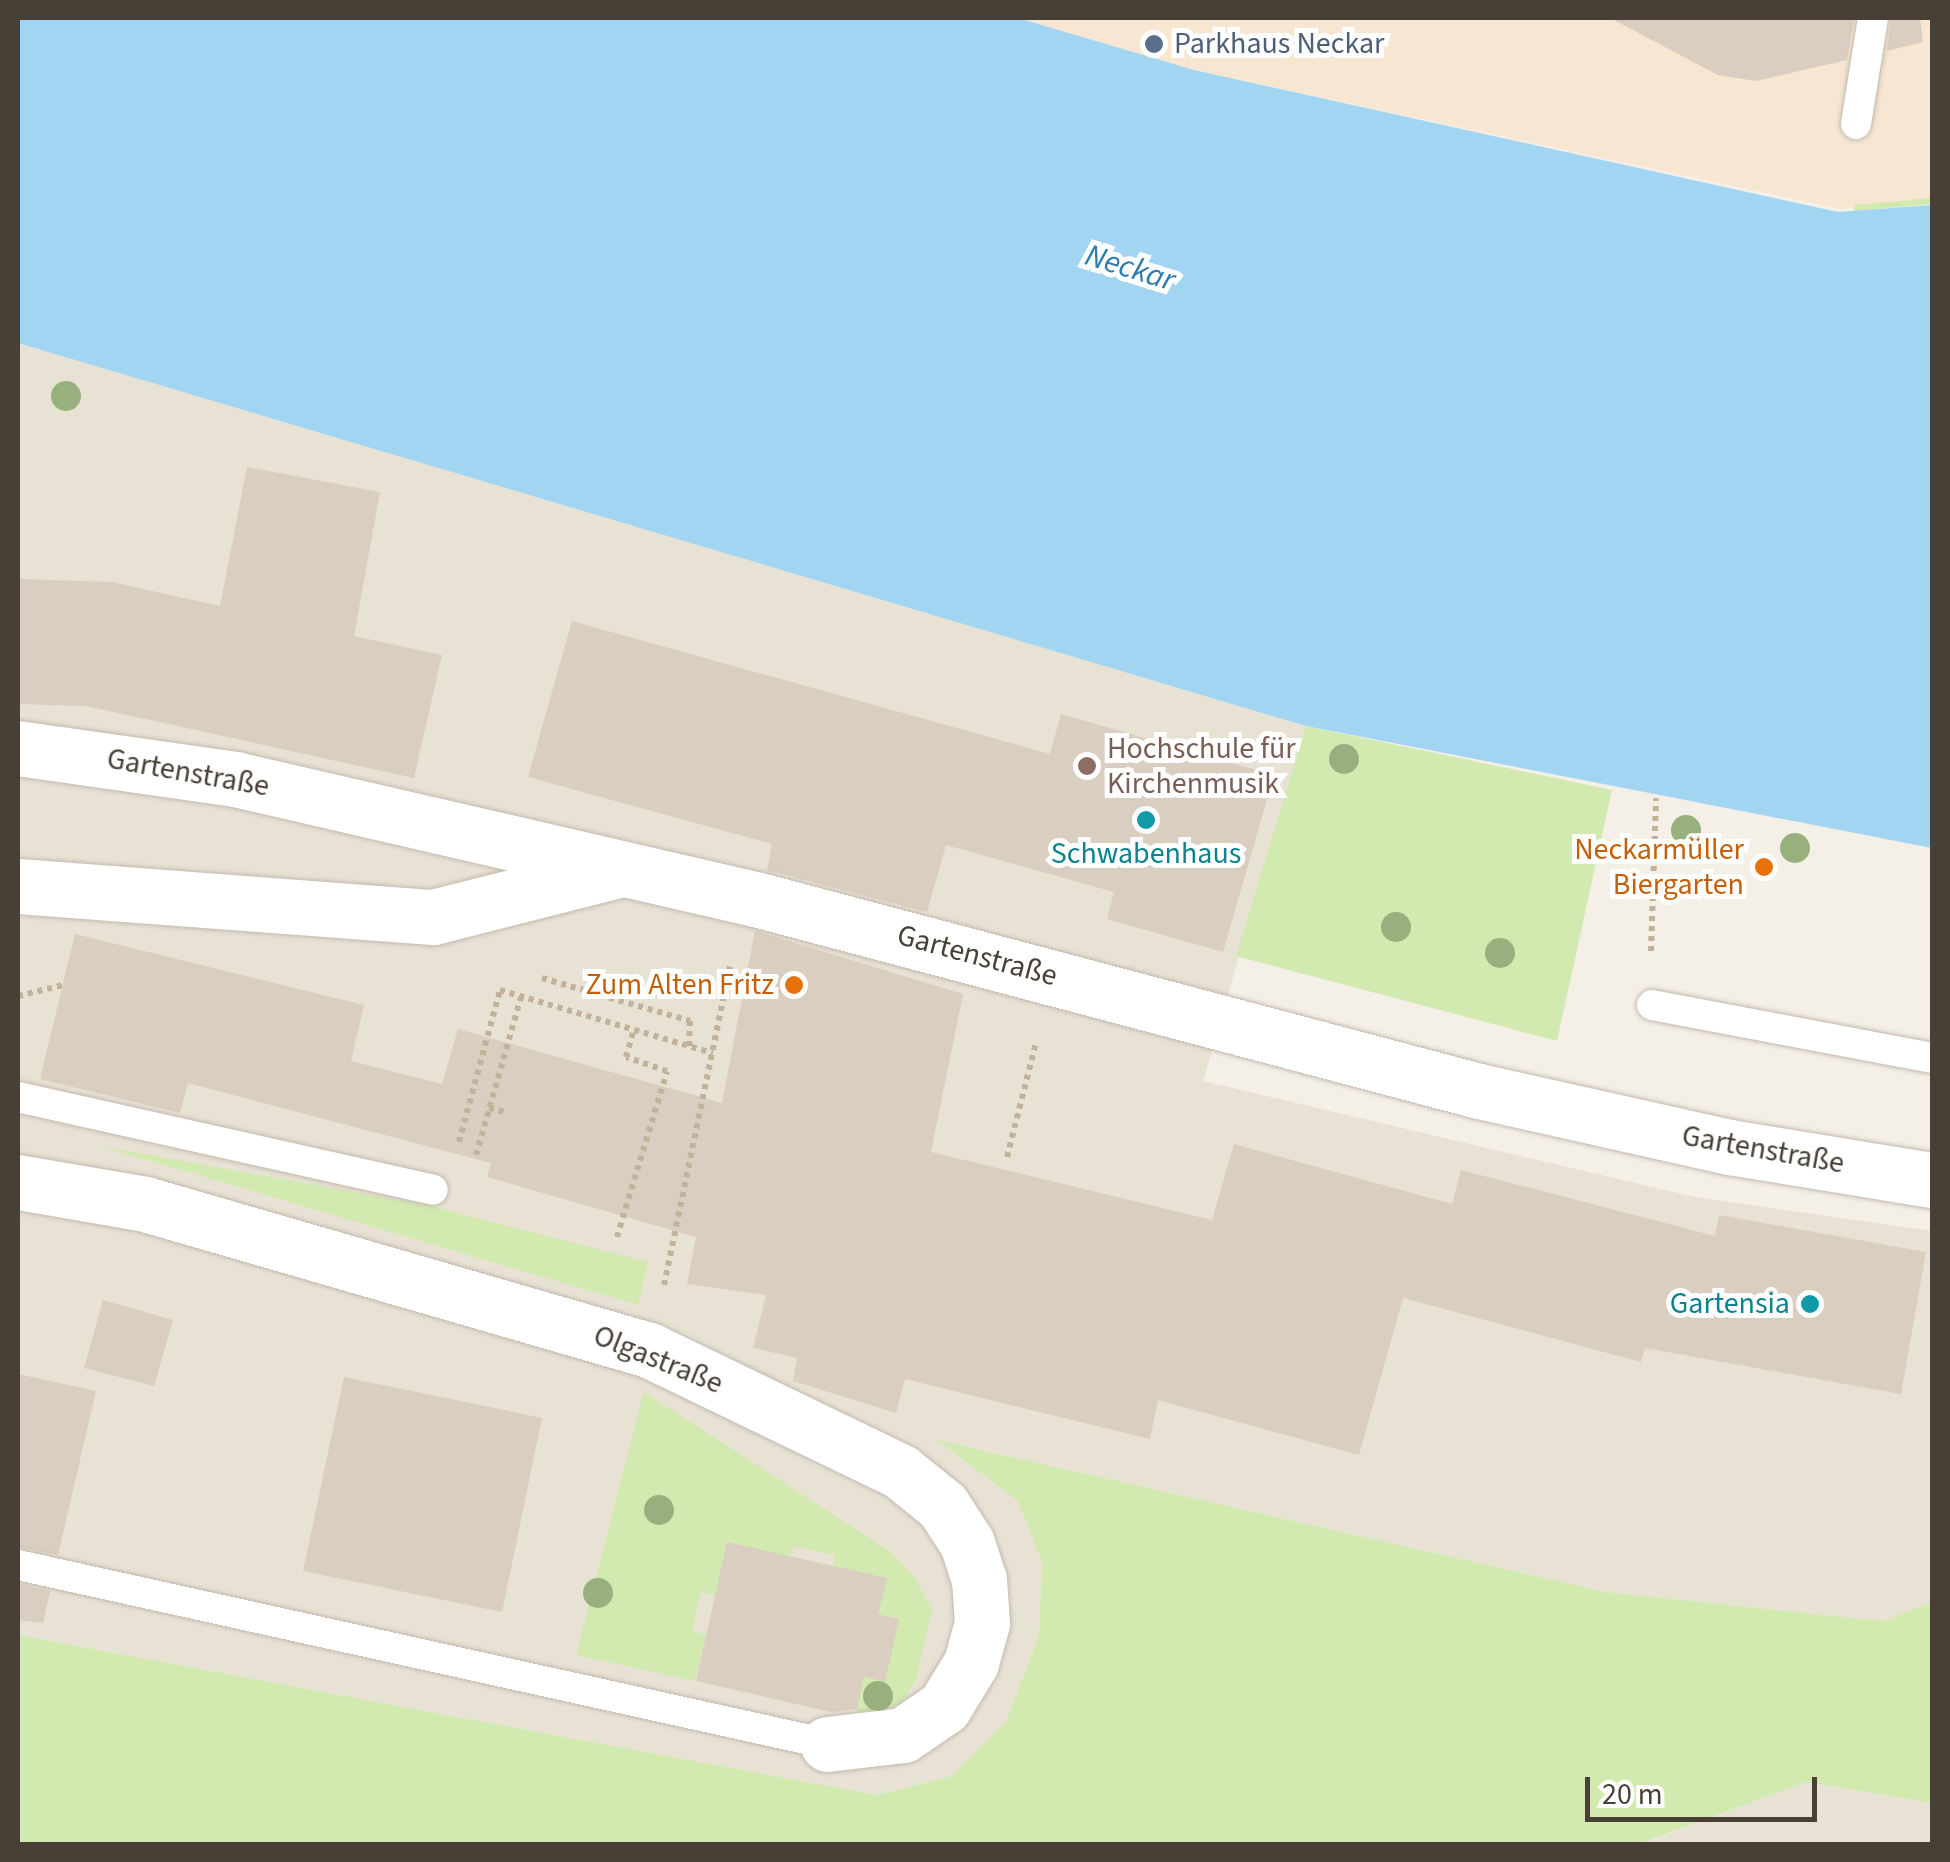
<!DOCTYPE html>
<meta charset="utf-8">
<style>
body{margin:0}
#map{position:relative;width:1950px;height:1862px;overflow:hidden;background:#f4f0e7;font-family:"Source Sans 3",sans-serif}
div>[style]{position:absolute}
.residential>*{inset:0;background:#e8e2d5}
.commercial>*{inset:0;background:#f6e6d2}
.green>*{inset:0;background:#d2e9af}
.water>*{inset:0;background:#a2d5f2}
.building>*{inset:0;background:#d9cebf}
.path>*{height:6px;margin-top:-3px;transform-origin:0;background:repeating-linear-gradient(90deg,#c2b29a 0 5px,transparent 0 10px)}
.roads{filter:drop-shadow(0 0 2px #c3baad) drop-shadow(0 0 2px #c3baad)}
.lane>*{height:30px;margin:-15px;padding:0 15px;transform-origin:15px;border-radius:15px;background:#fff}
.street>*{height:55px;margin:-27.5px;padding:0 27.5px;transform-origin:27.5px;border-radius:27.5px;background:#fff}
.trees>*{width:30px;height:30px;margin:-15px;border-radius:50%;background:#97b07d}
.dots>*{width:28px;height:28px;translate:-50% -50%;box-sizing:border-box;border:5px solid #fff;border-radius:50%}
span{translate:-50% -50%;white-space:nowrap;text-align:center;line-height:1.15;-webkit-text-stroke:10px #fff;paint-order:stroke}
.service-label{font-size:30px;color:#4e5e75}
.left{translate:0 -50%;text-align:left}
.education-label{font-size:30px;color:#785e54}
.street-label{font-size:30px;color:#484036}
.food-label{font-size:30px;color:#c56008}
.right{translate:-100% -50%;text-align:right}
.culture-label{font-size:30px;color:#0d838f}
.water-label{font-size:32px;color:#2b7caf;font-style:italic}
.frame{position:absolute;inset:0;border:20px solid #484036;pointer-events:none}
.scale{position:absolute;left:1585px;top:1777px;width:232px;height:45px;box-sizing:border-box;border:5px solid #484036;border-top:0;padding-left:12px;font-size:30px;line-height:35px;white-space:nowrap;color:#484036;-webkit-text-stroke:8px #fff;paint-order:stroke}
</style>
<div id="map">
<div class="residential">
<div style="clip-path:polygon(18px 343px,1306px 726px,1203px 1081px,1695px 1197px,1932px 1231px,1932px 1602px,1884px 1621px,1606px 1592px,941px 1441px,1019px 1501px,1042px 1562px,1039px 1635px,1006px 1722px,952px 1776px,877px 1795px,18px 1635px)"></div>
<div style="clip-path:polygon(1806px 1782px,1932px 1803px,1932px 1844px,1641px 1844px)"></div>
</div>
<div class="commercial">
<div style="clip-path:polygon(1018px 18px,1932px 18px,1932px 202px,1841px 209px,1194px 70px)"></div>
</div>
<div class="green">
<div style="clip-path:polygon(1932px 198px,1932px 204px,1854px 211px,1855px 205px)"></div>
<div style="clip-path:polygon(1306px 726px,1612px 790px,1557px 1041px,1236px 956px)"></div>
<div style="clip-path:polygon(100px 1146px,431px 1206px,648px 1262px,638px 1305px)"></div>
<div style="clip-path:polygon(644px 1392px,891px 1552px,916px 1579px,932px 1610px,916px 1680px,901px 1704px,855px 1718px,864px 1676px,885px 1681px,898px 1619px,878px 1614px,886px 1579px,833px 1566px,835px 1555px,794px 1546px,790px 1556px,716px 1595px,701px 1592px,692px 1631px,706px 1635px,695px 1681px,576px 1655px)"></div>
<div style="clip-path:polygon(937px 1440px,1606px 1592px,1884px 1621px,1932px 1602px,1932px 1803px,1806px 1782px,1639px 1844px,18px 1844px,18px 1635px,877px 1795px,952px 1776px,1006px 1722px,1039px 1635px,1042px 1562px,1018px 1501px)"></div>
</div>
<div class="water">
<div style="clip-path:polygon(18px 18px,1018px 18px,1194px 70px,1838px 212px,1932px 205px,1932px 848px,1306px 726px,18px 343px)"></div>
</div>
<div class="building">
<div style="clip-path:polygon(1610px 18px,1854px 18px,1847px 60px,1756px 81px,1718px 75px)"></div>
<div style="clip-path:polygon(1891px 18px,1920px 18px,1923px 42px,1887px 51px)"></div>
<div style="clip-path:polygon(247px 467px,380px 492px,354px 636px,442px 655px,414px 778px,86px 706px,18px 704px,18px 579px,112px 582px,220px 606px)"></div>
<div style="clip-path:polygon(572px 621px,1050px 754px,1061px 714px,1274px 775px,1223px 952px,1107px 919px,1114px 892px,946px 845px,927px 912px,767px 870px,772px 844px,528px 777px)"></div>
<div style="clip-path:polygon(755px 931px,963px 994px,931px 1152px,1212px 1220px,1234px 1144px,1452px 1204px,1461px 1170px,1715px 1236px,1719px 1215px,1926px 1252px,1901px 1394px,1645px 1348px,1641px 1362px,1403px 1298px,1359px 1455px,1158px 1400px,1150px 1439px,905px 1379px,896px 1413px,793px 1381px,797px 1358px,753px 1348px,766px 1295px,687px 1284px,696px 1237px,487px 1177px,491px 1163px,188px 1083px,180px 1113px,40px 1079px,75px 934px,364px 1005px,351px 1061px,442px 1084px,458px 1029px,722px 1103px)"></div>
<div style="clip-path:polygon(103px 1300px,173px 1320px,154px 1386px,84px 1368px)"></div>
<div style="clip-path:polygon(18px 1374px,96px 1391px,58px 1555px,18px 1547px)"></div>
<div style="clip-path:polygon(344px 1377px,542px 1418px,502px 1612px,303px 1571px)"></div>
<div style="clip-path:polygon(727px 1542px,887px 1578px,878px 1614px,899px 1619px,885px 1682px,864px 1676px,857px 1709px,831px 1712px,696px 1681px)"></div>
<div style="clip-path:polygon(18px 1584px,50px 1591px,43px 1623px,18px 1620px)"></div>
</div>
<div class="path">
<div style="left:1651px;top:951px;width:153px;rotate:-88.1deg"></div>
<div style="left:542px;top:978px;width:154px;rotate:16.2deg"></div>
<div style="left:690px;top:1021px;width:27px;rotate:92deg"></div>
<div style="left:18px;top:996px;width:46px;rotate:-13.7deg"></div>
<div style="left:489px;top:1108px;width:16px;rotate:14deg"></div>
<div style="left:459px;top:1142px;width:157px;rotate:-74.9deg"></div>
<div style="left:500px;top:990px;width:222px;rotate:16.5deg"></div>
<div style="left:476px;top:1155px;width:164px;rotate:-74.1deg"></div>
<div style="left:1007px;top:1157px;width:119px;rotate:-75.8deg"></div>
<div style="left:617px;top:1237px;width:173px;rotate:-73.2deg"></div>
<div style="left:667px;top:1071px;width:43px;rotate:-161.1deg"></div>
<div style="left:626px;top:1057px;width:26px;rotate:-74deg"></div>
<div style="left:664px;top:1285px;width:327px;rotate:-78.3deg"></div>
</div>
<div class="roads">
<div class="lane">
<div style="left:1856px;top:124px;width:107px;rotate:-80.9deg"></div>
<div style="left:1652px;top:1005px;width:285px;rotate:10.7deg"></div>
<div style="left:18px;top:1097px;width:425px;rotate:12.6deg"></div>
<div style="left:18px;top:1565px;width:830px;rotate:12.46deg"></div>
</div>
<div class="street">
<div style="left:18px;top:748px;width:219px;rotate:8.1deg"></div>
<div style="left:235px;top:779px;width:538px;rotate:13deg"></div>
<div style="left:759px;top:900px;width:745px;rotate:14.86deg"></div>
<div style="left:1479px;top:1091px;width:257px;rotate:12.6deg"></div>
<div style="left:1730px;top:1147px;width:205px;rotate:9.3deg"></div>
<div style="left:18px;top:886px;width:416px;rotate:4.3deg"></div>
<div style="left:433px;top:917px;width:192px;rotate:-14.2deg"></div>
<div style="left:18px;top:1182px;width:129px;rotate:9.8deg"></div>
<div style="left:145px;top:1204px;width:525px;rotate:16.16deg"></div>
<div style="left:649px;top:1350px;width:280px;rotate:25.8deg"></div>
<div style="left:901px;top:1472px;width:54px;rotate:39deg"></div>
<div style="left:943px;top:1506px;width:44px;rotate:57deg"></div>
<div style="left:967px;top:1543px;width:38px;rotate:72deg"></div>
<div style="left:979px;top:1579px;width:44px;rotate:86.1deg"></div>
<div style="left:982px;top:1623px;width:41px;rotate:105.4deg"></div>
<div style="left:971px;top:1663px;width:52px;rotate:121.5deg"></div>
<div style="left:944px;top:1707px;width:50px;rotate:145.7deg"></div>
<div style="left:903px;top:1735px;width:76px;rotate:173.2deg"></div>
</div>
</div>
<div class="trees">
<div style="left:66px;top:396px"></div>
<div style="left:1344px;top:759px"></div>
<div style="left:1686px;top:830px"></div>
<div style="left:1795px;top:848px"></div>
<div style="left:1396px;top:927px"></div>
<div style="left:1500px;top:953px"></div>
<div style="left:659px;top:1510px"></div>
<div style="left:598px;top:1593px"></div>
<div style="left:878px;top:1696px"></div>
</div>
<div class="dots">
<div style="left:1154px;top:44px;background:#5c6f8a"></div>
<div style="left:1087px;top:766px;background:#8d6e63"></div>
<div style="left:1146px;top:820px;background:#0f9aa8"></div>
<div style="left:1764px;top:867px;background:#e8710a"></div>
<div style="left:794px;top:985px;background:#e8710a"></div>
<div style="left:1810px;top:1304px;background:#0f9aa8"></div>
</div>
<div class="service-label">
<span class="left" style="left:1174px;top:44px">Parkhaus Neckar</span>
</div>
<div class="education-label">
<span class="left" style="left:1107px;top:766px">Hochschule für<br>Kirchenmusik</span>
</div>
<div class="street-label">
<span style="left:188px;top:773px;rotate:10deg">Gartenstraße</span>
<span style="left:977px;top:956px;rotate:15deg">Gartenstraße</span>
<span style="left:1763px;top:1150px;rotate:10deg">Gartenstraße</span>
<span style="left:658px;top:1360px;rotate:22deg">Olgastraße</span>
</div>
<div class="food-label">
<span class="right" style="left:1744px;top:867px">Neckarmüller<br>Biergarten</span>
<span class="right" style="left:774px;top:985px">Zum Alten Fritz</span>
</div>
<div class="culture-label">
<span style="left:1146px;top:854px">Schwabenhaus</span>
<span class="right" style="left:1790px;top:1304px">Gartensia</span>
</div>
<div class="water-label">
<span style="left:1130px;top:268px;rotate:17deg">Neckar</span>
</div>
<div class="frame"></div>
<div class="scale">20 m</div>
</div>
